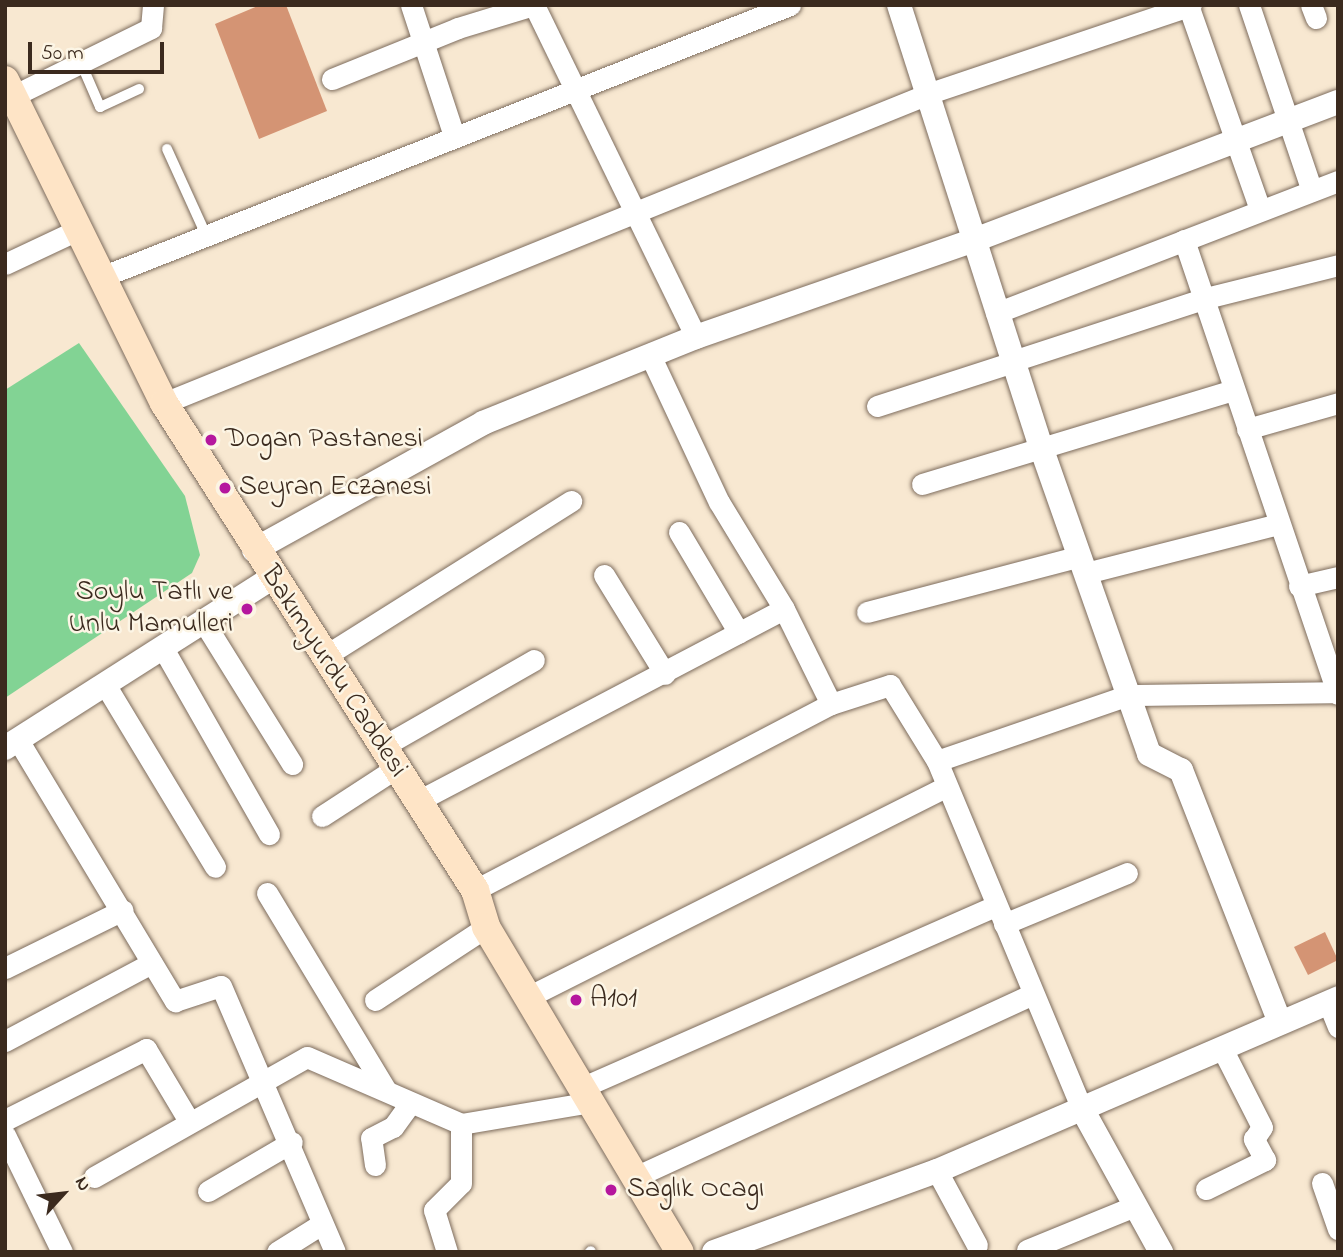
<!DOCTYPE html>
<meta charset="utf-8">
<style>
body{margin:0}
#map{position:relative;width:1343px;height:1257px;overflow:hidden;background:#f8e8d1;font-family:"Indie Flower",sans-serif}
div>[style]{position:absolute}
.green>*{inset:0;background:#82d394}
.building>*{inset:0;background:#d49474}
.roads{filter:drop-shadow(0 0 2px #7d6c5d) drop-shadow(0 0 2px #7d6c5d)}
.service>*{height:10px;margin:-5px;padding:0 5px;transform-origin:5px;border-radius:5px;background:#fff}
.minor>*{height:21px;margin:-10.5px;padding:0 10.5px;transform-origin:10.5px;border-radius:10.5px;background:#fff}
.tertiary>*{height:24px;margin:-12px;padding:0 12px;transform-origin:12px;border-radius:12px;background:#fff}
.secondary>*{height:28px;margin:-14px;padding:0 14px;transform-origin:14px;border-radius:14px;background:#fee4c6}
.dots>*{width:19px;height:19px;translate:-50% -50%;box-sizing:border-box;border:4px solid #fcf5e5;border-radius:50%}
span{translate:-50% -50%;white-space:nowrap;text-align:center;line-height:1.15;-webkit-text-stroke:5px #fcf5e5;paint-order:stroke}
.poi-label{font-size:28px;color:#3b2a1e}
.left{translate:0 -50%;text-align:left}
.right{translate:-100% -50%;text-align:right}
.street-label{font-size:28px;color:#3b2a1e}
.frame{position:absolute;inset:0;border:7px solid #3b2a1e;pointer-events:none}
.north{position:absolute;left:28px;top:1159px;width:70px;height:70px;-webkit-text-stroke:5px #fcf5e5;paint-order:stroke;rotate:63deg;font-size:19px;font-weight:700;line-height:28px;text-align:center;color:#3b2a1e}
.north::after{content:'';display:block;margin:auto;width:24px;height:32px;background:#3b2a1e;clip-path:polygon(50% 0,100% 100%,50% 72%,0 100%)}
.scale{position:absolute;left:28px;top:42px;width:136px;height:32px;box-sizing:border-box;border:4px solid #3b2a1e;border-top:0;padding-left:9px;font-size:21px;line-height:24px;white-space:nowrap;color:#3b2a1e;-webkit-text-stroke:5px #fcf5e5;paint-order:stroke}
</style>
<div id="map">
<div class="green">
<div style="clip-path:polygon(79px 343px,185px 496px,200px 555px,192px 573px,5px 698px,5px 390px)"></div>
</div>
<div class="building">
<div style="clip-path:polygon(260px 5px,286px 5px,327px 111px,259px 139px,215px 24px)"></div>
<div style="clip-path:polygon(1325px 932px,1338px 960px,1308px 975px,1294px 947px)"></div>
</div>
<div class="roads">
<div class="service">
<div style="left:81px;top:63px;width:48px;rotate:66.6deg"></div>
<div style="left:100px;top:107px;width:43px;rotate:-24.8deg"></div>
<div style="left:167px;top:149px;width:94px;rotate:65.6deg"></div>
<div style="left:590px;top:1252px;width:1px;rotate:-45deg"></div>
</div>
<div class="minor">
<div style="left:411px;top:5px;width:138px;rotate:71.8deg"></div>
<div style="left:534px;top:5px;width:369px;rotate:64deg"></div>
<div style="left:1188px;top:5px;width:217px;rotate:70.6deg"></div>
<div style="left:1249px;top:5px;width:196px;rotate:71.3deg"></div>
<div style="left:1311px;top:5px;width:14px;rotate:69deg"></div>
<div style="left:332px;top:79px;width:136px;rotate:-22deg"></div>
<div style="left:458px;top:28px;width:78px;rotate:-17deg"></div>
<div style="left:13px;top:96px;width:154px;rotate:-26.2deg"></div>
<div style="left:151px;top:28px;width:23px;rotate:-85deg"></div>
<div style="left:1184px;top:240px;width:479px;rotate:71.3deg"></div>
<div style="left:5px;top:264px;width:77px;rotate:-25.2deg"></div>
<div style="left:99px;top:278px;width:743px;rotate:-21.56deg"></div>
<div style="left:996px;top:313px;width:367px;rotate:-21.1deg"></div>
<div style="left:650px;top:355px;width:162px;rotate:64.9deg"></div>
<div style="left:719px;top:502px;width:125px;rotate:58.7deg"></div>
<div style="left:784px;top:609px;width:106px;rotate:63.7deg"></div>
<div style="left:1013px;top:361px;width:203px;rotate:-18.1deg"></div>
<div style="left:1206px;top:298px;width:136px;rotate:-14deg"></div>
<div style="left:164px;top:403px;width:826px;rotate:-22.03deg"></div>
<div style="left:930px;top:93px;width:275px;rotate:-18.6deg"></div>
<div style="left:877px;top:406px;width:143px;rotate:-17.9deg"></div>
<div style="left:1247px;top:429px;width:95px;rotate:-15.9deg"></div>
<div style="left:922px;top:484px;width:326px;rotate:-16.8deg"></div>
<div style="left:679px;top:532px;width:117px;rotate:59.3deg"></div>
<div style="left:1086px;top:573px;width:198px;rotate:-14.3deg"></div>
<div style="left:604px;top:575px;width:116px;rotate:58.4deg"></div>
<div style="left:1299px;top:586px;width:40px;rotate:-13deg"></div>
<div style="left:867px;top:612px;width:220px;rotate:-14.7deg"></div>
<div style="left:205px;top:624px;width:165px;rotate:58.1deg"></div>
<div style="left:164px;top:650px;width:212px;rotate:60.3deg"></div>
<div style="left:325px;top:656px;width:291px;rotate:-32.2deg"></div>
<div style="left:106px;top:686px;width:211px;rotate:58.9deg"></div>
<div style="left:18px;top:740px;width:305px;rotate:59deg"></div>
<div style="left:175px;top:1001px;width:48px;rotate:-18.1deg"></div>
<div style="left:221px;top:986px;width:289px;rotate:66.8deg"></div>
<div style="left:382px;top:747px;width:175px;rotate:-29.8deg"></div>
<div style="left:937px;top:761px;width:203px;rotate:-19deg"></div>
<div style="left:1129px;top:695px;width:209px;rotate:-0.8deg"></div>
<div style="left:418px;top:801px;width:413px;rotate:-27.7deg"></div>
<div style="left:322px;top:816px;width:88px;rotate:-33deg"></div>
<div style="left:475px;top:890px;width:402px;rotate:-27.6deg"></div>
<div style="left:831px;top:704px;width:62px;rotate:-17.9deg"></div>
<div style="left:890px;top:685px;width:89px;rotate:58.3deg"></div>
<div style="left:937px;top:761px;width:375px;rotate:67.4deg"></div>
<div style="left:267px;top:893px;width:230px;rotate:58.9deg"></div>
<div style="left:1004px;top:924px;width:133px;rotate:-22.5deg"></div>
<div style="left:5px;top:968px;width:131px;rotate:-26.2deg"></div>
<div style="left:528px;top:997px;width:468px;rotate:-26.7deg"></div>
<div style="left:375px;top:1000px;width:133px;rotate:-33.3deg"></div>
<div style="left:1328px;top:1002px;width:27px;rotate:68deg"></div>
<div style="left:5px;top:1041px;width:166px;rotate:-28deg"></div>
<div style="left:583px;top:1087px;width:451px;rotate:-23.7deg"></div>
<div style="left:5px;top:1120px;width:158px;rotate:-26.7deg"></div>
<div style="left:146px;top:1049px;width:84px;rotate:59.2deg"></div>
<div style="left:5px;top:1135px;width:130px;rotate:64deg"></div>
<div style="left:375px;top:1165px;width:27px;rotate:-98deg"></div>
<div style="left:371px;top:1138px;width:25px;rotate:-27deg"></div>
<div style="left:393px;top:1127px;width:29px;rotate:-54deg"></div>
<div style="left:937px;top:1171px;width:84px;rotate:61.6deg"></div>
<div style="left:94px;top:1177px;width:244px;rotate:-29.4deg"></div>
<div style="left:307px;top:1057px;width:168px;rotate:23.5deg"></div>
<div style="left:461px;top:1124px;width:132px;rotate:-9.6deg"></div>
<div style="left:635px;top:1177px;width:437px;rotate:-24.7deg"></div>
<div style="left:1322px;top:1183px;width:49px;rotate:70.8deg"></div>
<div style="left:1206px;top:1189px;width:66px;rotate:-26.2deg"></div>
<div style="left:1265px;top:1160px;width:24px;rotate:-118deg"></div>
<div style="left:1254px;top:1139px;width:14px;rotate:-56deg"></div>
<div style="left:1262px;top:1127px;width:89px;rotate:-116.9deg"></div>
<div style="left:208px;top:1191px;width:97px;rotate:-30.3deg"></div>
<div style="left:1027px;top:1250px;width:117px;rotate:-22.2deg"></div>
<div style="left:277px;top:1252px;width:51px;rotate:-32.1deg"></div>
<div style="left:447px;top:1252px;width:44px;rotate:-107.2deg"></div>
<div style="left:434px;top:1210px;width:38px;rotate:-45deg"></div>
<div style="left:461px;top:1183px;width:59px;rotate:-90deg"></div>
</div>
<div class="tertiary">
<div style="left:899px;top:5px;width:464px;rotate:72.2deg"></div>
<div style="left:1041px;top:447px;width:325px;rotate:70.6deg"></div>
<div style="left:1149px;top:754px;width:36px;rotate:27deg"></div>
<div style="left:1181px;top:770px;width:271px;rotate:68.6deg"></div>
<div style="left:254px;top:550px;width:262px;rotate:-29deg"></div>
<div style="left:483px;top:423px;width:230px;rotate:-22deg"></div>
<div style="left:696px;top:337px;width:292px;rotate:-19.2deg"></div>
<div style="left:972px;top:241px;width:392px;rotate:-20.8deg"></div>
<div style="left:5px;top:748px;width:317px;rotate:-32.5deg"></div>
<div style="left:1081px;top:1107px;width:166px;rotate:61.1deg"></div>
<div style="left:714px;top:1252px;width:237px;rotate:-20deg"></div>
<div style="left:937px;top:1171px;width:437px;rotate:-23.3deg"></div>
</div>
<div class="secondary">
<div style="left:5px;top:80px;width:360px;rotate:63.8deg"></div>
<div style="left:164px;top:403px;width:578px;rotate:57.44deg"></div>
<div style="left:475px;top:890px;width:39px;rotate:73deg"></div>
<div style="left:486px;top:927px;width:378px;rotate:59.2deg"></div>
</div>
</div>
<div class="dots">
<div style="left:211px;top:440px;background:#b5179e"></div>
<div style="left:225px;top:488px;background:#b5179e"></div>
<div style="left:247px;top:609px;background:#b5179e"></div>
<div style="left:576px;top:1000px;background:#b5179e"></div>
<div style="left:611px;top:1190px;background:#b5179e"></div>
</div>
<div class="poi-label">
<span class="left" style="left:225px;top:440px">Dogan Pastanesi</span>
<span class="left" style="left:239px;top:488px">Seyran Eczanesi</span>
<span class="right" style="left:233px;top:609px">Soylu Tatlı ve<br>Unlu Mamulleri</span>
<span class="left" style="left:590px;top:1000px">A101</span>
<span class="left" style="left:627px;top:1190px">Saglık Ocagı</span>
</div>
<div class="street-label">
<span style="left:333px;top:672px;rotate:57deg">Bakımyurdu Caddesi</span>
</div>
<div class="frame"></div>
<div class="north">N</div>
<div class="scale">50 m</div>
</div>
